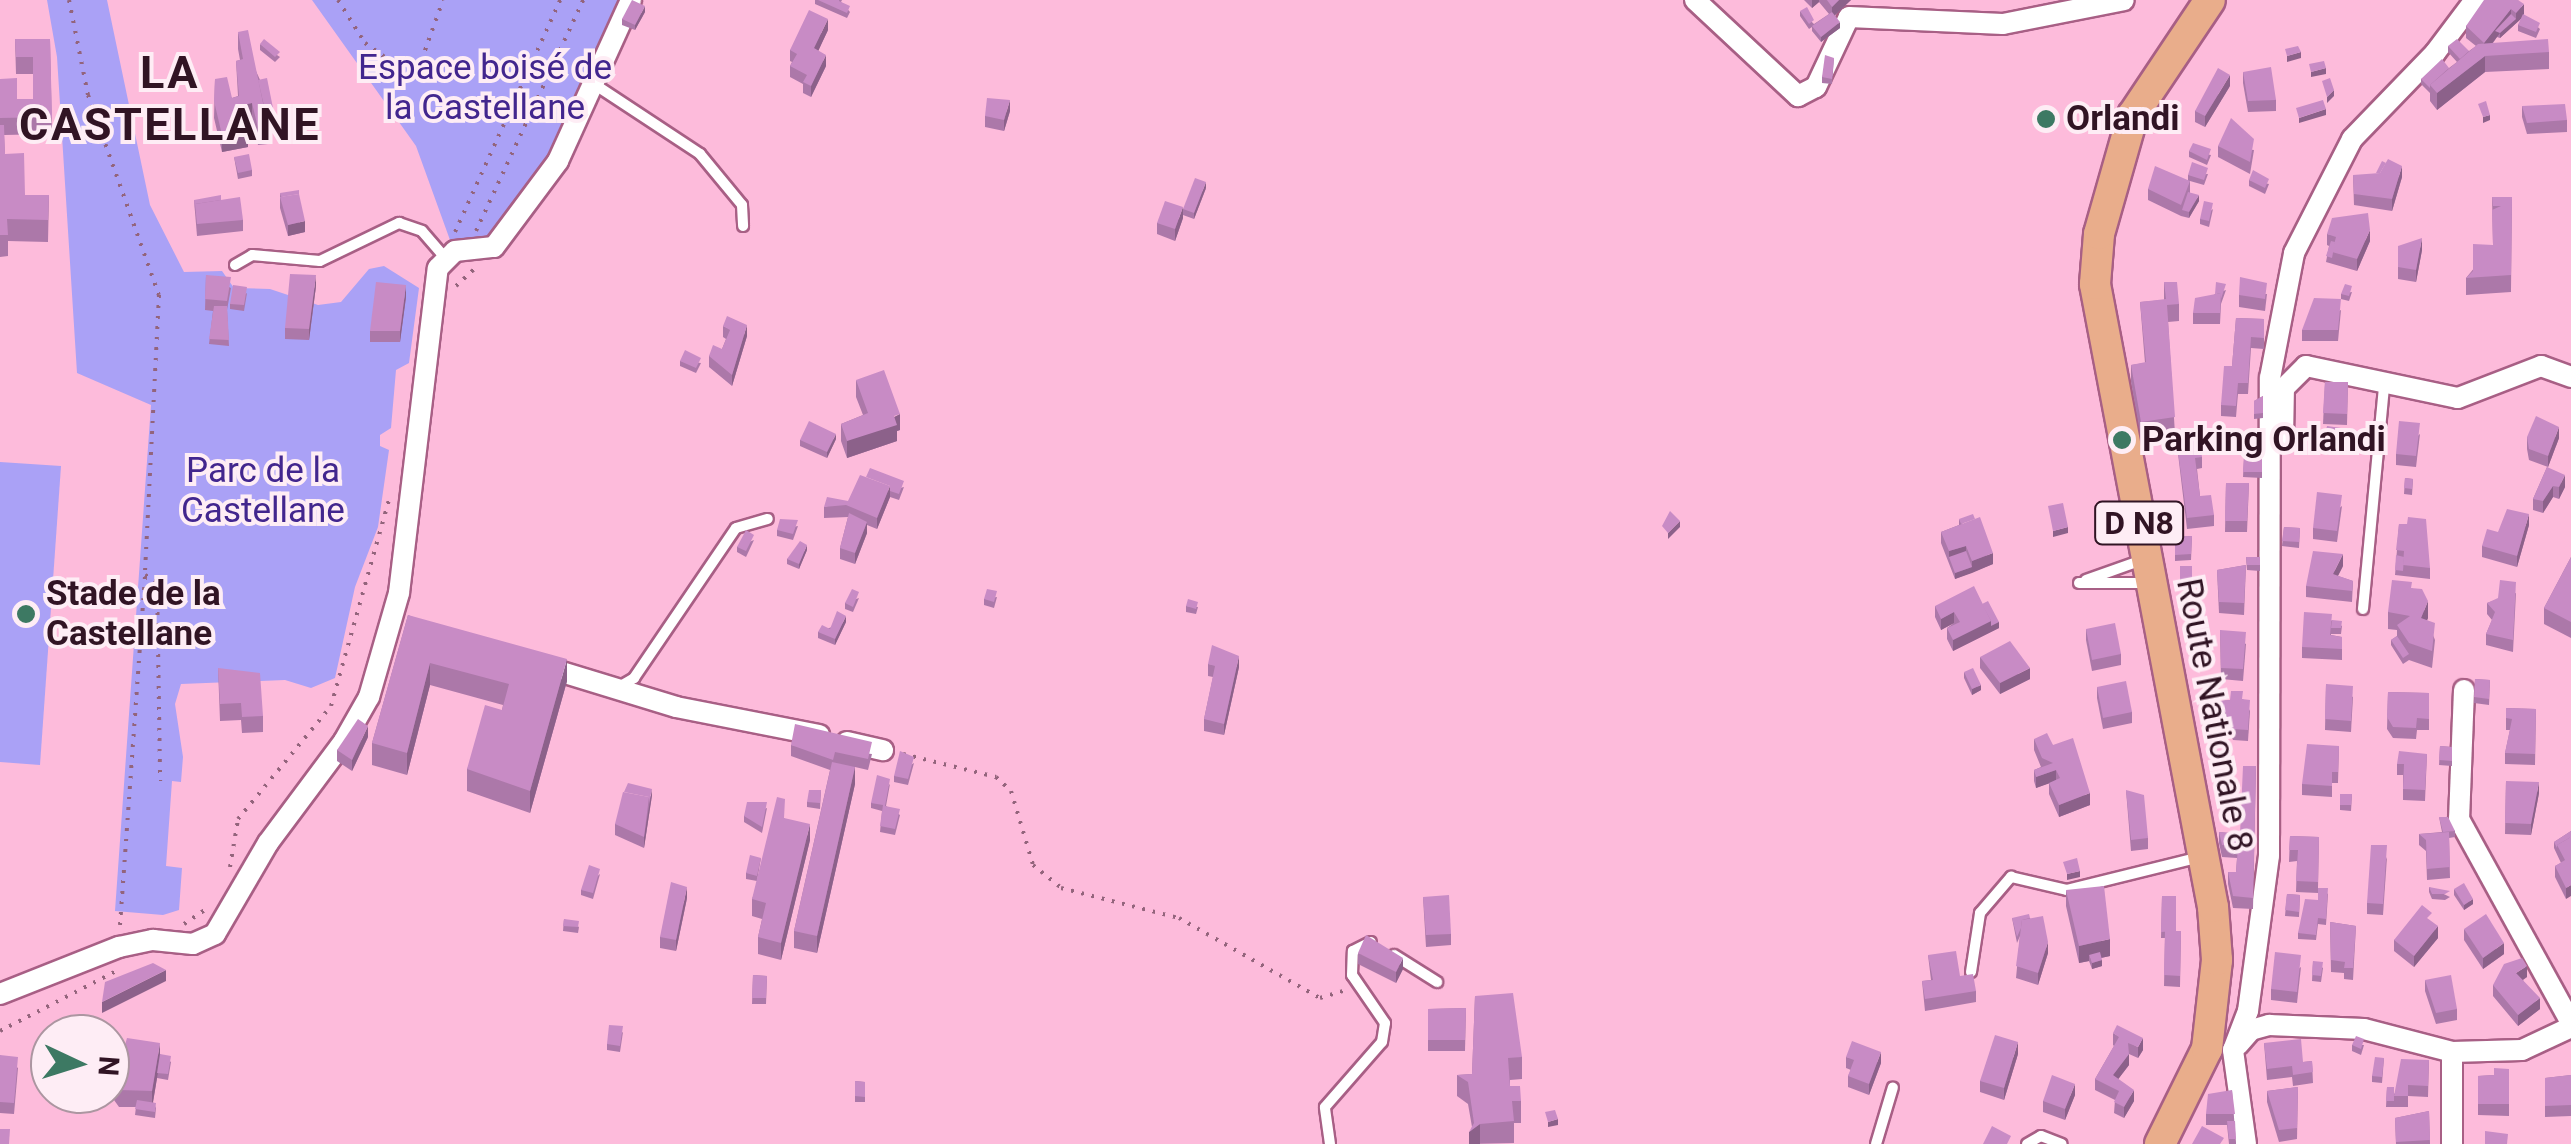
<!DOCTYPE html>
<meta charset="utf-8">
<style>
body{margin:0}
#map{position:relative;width:2571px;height:1144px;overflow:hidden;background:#fdbbdb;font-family:Roboto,sans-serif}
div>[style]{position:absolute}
.green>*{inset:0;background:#aaa1f6}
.path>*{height:4px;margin-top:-2px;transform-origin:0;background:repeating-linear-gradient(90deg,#93647c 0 2.5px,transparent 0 10.5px)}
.roads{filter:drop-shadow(2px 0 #a85f85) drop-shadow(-2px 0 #a85f85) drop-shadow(0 2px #a85f85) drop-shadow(0 -2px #a85f85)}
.service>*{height:10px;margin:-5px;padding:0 5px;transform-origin:5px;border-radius:5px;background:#fff}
.minor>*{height:20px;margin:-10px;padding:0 10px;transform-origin:10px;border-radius:10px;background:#fff}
.primary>*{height:30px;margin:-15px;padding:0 15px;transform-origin:15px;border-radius:15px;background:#e9ad8b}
.wall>*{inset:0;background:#ac78a9}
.shaded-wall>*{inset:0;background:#8c618a}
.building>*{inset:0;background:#c88bc5}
.dots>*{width:28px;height:28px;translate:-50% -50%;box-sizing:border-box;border:5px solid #feedf5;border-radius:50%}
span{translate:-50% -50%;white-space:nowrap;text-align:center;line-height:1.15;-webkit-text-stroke:8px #feedf5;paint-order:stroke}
.shield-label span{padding:2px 8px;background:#feedf5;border:2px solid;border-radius:8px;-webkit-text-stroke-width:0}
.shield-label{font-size:32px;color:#311424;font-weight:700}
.park-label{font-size:35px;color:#42268e}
.poi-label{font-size:35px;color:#311424;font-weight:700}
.left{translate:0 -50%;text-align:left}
.street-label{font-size:35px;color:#311424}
.district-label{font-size:45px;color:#311424;font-weight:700;letter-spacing:2.5px}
.north{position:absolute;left:30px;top:1014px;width:100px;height:100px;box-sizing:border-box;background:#feedf5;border:2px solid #ac96a1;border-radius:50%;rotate:94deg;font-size:28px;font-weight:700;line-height:40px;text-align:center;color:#311424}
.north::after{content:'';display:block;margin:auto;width:35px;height:45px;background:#3d7963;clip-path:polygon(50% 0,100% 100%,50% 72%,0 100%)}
</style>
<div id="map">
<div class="green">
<div style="clip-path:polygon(47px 0,107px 0,150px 205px,184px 272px,222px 271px,234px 288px,270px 289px,318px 305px,341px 302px,369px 269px,384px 266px,419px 288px,409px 363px,396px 370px,391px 428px,380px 435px,380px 446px,389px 450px,378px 527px,355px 587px,335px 678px,311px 688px,285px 680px,181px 684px,175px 704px,183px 757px,181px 782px,172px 781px,166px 866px,182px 868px,179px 910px,163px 915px,115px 911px,151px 405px,77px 373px,57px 57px)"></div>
<div style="clip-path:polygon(312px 0,628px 0,589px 85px,495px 244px,450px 240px,416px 146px)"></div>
<div style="clip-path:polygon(0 462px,61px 466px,40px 765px,0 762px)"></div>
</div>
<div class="path">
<div style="left:69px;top:0;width:97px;rotate:78.7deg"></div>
<div style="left:88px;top:95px;width:212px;rotate:70.5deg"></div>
<div style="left:159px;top:295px;width:280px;rotate:92.9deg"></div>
<div style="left:145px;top:575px;width:13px;rotate:27deg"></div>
<div style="left:157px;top:581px;width:200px;rotate:89.1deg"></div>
<div style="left:338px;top:0;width:51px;rotate:57.9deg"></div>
<div style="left:365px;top:43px;width:43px;rotate:35.5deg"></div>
<div style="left:400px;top:68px;width:18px;rotate:6deg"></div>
<div style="left:418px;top:70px;width:74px;rotate:-70.3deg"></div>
<div style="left:476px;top:231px;width:255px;rotate:-65.1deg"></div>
<div style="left:455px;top:232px;width:255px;rotate:-65.6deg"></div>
<div style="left:456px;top:286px;width:25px;rotate:-43deg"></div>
<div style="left:903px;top:754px;width:96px;rotate:13.9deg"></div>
<div style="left:996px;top:777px;width:21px;rotate:43deg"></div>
<div style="left:1011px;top:791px;width:77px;rotate:73.4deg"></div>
<div style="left:1033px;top:865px;width:36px;rotate:39deg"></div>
<div style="left:1061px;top:888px;width:122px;rotate:14.3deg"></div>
<div style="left:1179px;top:918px;width:162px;rotate:29.6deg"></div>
<div style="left:1320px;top:998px;width:27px;rotate:-17deg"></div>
<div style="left:230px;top:867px;width:49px;rotate:-80.5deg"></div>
<div style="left:238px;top:819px;width:146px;rotate:-50.5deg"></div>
<div style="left:331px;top:706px;width:214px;rotate:-74.3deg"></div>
<div style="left:184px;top:924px;width:25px;rotate:-34deg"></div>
<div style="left:120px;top:925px;width:350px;rotate:-85.9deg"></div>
<div style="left:0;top:1031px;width:133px;rotate:-27.3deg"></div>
</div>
<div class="roads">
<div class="service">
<div style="left:594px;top:84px;width:127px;rotate:33.4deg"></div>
<div style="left:700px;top:154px;width:66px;rotate:50.5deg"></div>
<div style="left:742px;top:205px;width:21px;rotate:87deg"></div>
<div style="left:235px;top:265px;width:20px;rotate:-30deg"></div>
<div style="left:252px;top:255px;width:68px;rotate:5deg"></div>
<div style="left:320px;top:261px;width:88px;rotate:-25.7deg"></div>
<div style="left:399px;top:223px;width:24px;rotate:19deg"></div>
<div style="left:422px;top:231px;width:33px;rotate:49deg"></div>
<div style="left:2086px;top:580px;width:63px;rotate:-19.6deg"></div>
<div style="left:2079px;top:583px;width:69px"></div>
<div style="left:2363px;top:609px;width:224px;rotate:-84.6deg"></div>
<div style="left:617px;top:688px;width:20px;rotate:-30deg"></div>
<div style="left:634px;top:678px;width:181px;rotate:-55.8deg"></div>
<div style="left:736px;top:528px;width:33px;rotate:-16deg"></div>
<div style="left:1394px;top:955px;width:51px;rotate:32.1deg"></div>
<div style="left:1971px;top:972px;width:60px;rotate:-81.3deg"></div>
<div style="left:1980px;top:913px;width:48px;rotate:-49.3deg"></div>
<div style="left:2011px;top:877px;width:57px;rotate:13.1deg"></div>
<div style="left:2067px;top:890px;width:137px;rotate:-13.9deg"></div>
<div style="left:1330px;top:1144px;width:37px;rotate:-98deg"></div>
<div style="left:1325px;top:1107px;width:86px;rotate:-48.8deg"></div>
<div style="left:1382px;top:1042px;width:19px;rotate:-81deg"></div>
<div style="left:1385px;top:1023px;width:58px;rotate:-124.5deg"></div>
<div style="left:1352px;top:975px;width:24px;rotate:-88deg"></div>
<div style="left:1353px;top:951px;width:20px;rotate:-27deg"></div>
<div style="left:1876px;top:1144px;width:59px;rotate:-73.4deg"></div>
<div style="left:2027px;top:1144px;width:16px;rotate:-30deg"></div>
<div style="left:2041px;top:1136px;width:22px;rotate:21deg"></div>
</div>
<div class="minor">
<div style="left:1695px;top:0;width:141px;rotate:43deg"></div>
<div style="left:1798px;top:96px;width:20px;rotate:-27deg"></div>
<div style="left:1816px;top:87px;width:77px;rotate:-64.8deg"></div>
<div style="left:1849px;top:17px;width:154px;rotate:2.6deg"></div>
<div style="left:2003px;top:24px;width:123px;rotate:-11.2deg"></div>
<div style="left:2283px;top:438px;width:50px;rotate:-88.9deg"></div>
<div style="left:2284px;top:388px;width:31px;rotate:-45deg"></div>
<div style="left:2306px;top:366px;width:155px;rotate:11.9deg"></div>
<div style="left:2458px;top:398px;width:89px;rotate:-21.1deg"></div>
<div style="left:2541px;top:366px;width:32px;rotate:20deg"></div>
<div style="left:542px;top:666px;width:140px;rotate:17deg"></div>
<div style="left:676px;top:707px;width:146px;rotate:11.1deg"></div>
<div style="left:2464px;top:690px;width:129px;rotate:92.2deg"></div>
<div style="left:2459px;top:819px;width:233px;rotate:61.2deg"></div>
<div style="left:847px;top:742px;width:37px;rotate:13deg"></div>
<div style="left:0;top:994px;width:128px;rotate:-21.6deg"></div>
<div style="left:119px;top:947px;width:35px;rotate:-12deg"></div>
<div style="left:153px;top:940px;width:40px;rotate:5.7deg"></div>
<div style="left:193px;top:944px;width:24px;rotate:-24deg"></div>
<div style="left:215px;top:934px;width:105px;rotate:-59.8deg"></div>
<div style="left:268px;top:843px;width:127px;rotate:-53.3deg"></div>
<div style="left:344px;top:741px;width:51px;rotate:-60.4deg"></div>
<div style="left:369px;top:697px;width:108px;rotate:-73.9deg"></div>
<div style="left:399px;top:593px;width:327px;rotate:-83.2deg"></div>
<div style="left:438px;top:268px;width:24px;rotate:-45deg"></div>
<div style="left:455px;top:251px;width:39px;rotate:-6deg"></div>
<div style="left:494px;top:247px;width:107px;rotate:-53.3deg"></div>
<div style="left:558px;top:161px;width:177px;rotate:-65.6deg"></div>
<div style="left:2238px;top:1045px;width:20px;rotate:-49deg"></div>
<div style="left:2251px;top:1030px;width:19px;rotate:-16deg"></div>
<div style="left:2269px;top:1025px;width:95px;rotate:2.4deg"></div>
<div style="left:2364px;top:1029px;width:91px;rotate:14.6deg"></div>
<div style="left:2452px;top:1052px;width:92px;rotate:90deg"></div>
<div style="left:2452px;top:1052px;width:70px;rotate:-1.6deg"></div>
<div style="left:2522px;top:1050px;width:54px;rotate:-25.1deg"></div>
<div style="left:2246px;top:1144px;width:95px;rotate:-97.9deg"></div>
<div style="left:2233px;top:1050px;width:42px;rotate:-69deg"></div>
<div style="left:2248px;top:1011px;width:156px;rotate:-82.3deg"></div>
<div style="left:2269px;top:856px;width:478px;rotate:-89.9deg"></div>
<div style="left:2270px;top:378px;width:127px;rotate:-79.1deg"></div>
<div style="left:2294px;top:253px;width:128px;rotate:-63deg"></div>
<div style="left:2352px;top:139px;width:120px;rotate:-46deg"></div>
<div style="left:2435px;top:53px;width:66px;rotate:-53deg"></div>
</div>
<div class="primary">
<div style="left:2160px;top:1144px;width:106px;rotate:-63.7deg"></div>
<div style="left:2207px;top:1049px;width:90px;rotate:-83.6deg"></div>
<div style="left:2217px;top:960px;width:53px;rotate:-94.3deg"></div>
<div style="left:2213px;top:907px;width:634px;rotate:-100.73deg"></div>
<div style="left:2095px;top:284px;width:50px;rotate:-85.4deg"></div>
<div style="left:2099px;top:234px;width:124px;rotate:-74.1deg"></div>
<div style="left:2133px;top:115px;width:138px;rotate:-56.2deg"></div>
</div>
</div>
<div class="wall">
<div style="clip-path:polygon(815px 0,842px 0,841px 2px,850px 12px,847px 18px,815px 4px)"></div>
<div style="clip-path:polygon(1804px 0,1851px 0,1835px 15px,1840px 28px,1821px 42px,1812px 31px,1812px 27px,1809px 29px,1800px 16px,1800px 11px,1814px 24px,1829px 14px,1819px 2px,1812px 8px)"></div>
<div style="clip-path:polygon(2518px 0,2524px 15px,2540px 29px,2536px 38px,2518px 31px,2518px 25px,2522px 18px,2500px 38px,2497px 37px,2493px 43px,2549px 52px,2549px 69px,2485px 72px,2437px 110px,2430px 101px,2430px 93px,2421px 84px,2421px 79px,2449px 68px,2457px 62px,2448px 52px,2448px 46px,2469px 51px,2476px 46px,2466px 38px,2466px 26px)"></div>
<div style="clip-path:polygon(645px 12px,635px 30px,622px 25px,622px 19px)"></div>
<div style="clip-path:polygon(828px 30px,818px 51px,826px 66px,811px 97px,803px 93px,803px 84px,790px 77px,790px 66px,792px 62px,790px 61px,790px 50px)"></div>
<div style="clip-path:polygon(238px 32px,273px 108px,273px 114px,266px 115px,268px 127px,268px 144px,258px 145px,252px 120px,246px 121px,248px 147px,222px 152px,214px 118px,215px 79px,232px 98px,238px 96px,236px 61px,240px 60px,238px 49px)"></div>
<div style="clip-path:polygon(15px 39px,50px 39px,52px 134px,4px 135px,5px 154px,25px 195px,49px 195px,48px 242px,8px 241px,8px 256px,0 257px,0 79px,17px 99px,33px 99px,33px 74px,16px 74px)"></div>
<div style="clip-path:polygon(260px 44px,280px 57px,275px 62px,260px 50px)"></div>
<div style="clip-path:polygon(1834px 58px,1832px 84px,1822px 83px,1822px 77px)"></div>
<div style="clip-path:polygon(2243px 72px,2276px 100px,2276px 111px,2248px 112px,2243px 83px)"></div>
<div style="clip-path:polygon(2230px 86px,2205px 127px,2195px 122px,2195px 111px)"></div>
<div style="clip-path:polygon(2522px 106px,2567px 120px,2567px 132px,2527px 134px,2522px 117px)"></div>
<div style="clip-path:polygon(1010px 111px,1004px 131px,985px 127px,985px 116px)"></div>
<div style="clip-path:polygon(2218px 146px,2254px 150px,2250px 174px,2218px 157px)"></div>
<div style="clip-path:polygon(2189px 151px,2211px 155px,2207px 165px,2189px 157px)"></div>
<div style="clip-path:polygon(234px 157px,252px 170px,252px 176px,238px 179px)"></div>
<div style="clip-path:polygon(2208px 174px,2204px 185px,2190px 181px,2190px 193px,2199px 201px,2189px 218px,2181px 216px,2148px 200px,2148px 189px,2188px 180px,2188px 175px)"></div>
<div style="clip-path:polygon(2353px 175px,2402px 177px,2392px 211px,2354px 205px)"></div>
<div style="clip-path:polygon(2249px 180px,2269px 184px,2265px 194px,2249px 186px)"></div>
<div style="clip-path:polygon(1206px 188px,1194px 219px,1183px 215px,1183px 209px)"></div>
<div style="clip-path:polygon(280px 193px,305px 232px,288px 236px,280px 208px)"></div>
<div style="clip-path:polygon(2492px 197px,2512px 197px,2511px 292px,2466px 295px,2466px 278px,2493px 245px)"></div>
<div style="clip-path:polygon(194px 200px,221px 200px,243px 220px,243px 231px,197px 236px)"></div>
<div style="clip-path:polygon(2213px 209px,2209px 227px,2200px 224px,2200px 219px)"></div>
<div style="clip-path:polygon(1183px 218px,1175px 241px,1157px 234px,1157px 223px)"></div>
<div style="clip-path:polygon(2327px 234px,2370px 241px,2357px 271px,2326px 262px,2329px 246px,2327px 245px)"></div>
<div style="clip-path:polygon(2398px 246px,2422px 250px,2416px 282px,2398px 279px)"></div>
<div style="clip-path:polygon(206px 275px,231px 288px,227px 310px,229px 346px,209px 344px,213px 311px,205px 310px)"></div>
<div style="clip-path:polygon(2164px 282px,2179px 304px,2179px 321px,2168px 322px,2175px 434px,2141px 438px,2131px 382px,2131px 365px,2145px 363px,2140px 302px,2164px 300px)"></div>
<div style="clip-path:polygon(316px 286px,309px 340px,285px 339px,285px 328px)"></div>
<div style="clip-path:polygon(2226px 290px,2221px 304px,2220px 324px,2193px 324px,2193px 313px,2215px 294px)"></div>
<div style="clip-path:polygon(2352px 292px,2349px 301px,2341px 299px,2341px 294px)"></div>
<div style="clip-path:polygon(247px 293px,244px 311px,230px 309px,230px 304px)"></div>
<div style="clip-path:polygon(2267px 294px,2265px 311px,2239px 307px,2239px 295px)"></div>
<div style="clip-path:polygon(406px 297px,400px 342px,370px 342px,370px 331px)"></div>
<div style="clip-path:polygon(2341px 310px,2338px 341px,2302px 341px,2302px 330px)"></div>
<div style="clip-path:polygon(2236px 318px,2264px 319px,2264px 349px,2251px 348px,2248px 394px,2238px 394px,2236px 417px,2221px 416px,2221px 405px,2232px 366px)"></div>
<div style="clip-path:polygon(723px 326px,747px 336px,732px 386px,709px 367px,709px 356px,722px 349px,726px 339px,723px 337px)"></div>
<div style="clip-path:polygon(680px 361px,701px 363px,696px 373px,680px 366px)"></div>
<div style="clip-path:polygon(856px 380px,900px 430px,897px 431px,897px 441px,847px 458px,841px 441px,841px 424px,863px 415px,856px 397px)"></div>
<div style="clip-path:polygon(2325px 382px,2348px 382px,2347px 425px,2323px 424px)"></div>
<div style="clip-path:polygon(2263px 396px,2263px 418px,2254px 419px,2254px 401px)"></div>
<div style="clip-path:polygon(2327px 426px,2341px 433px,2338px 451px,2325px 450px)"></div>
<div style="clip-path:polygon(2420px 434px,2416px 467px,2396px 465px,2396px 454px)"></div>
<div style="clip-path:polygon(2176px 437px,2202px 457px,2202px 468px,2197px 469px,2200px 496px,2214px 515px,2214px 526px,2187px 529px)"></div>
<div style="clip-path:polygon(2527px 437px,2559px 438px,2548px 467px,2529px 460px,2527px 449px)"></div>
<div style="clip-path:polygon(836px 439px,827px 458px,800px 446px,800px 440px)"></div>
<div style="clip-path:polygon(2244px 457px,2262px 457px,2262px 478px,2243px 477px)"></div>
<div style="clip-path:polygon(2547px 467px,2565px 487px,2559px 499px,2553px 497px,2543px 513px,2533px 510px,2533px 499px)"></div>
<div style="clip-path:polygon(2405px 478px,2413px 479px,2412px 495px,2404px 494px)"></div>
<div style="clip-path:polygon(2226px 483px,2249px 483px,2247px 532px,2225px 532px)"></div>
<div style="clip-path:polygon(904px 487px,899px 500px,890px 497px,877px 529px,867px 525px,867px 533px,855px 564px,840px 559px,840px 548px,848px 517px,824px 518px,824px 507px)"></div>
<div style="clip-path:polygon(2342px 506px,2337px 542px,2313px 539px,2313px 528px)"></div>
<div style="clip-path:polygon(1959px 519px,1993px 564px,1955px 579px,1941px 543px,1941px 532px,1959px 525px)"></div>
<div style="clip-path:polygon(2399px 524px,2430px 568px,2430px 579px,2395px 575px)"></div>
<div style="clip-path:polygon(2529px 525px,2517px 567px,2482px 557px,2482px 546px,2498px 532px)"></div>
<div style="clip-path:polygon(798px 526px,793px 540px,777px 536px,777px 530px)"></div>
<div style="clip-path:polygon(2284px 527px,2300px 528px,2299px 548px,2282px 546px)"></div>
<div style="clip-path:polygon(2192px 536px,2191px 560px,2175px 561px,2175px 537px)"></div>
<div style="clip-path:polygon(754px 540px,746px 557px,737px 552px,737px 547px)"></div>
<div style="clip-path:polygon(807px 550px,799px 569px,787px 564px,787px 559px)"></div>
<div style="clip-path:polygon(2246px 557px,2260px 557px,2260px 571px,2247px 570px)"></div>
<div style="clip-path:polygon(2571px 557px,2571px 638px,2544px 624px,2544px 608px)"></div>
<div style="clip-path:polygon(2246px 565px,2244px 615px,2219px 613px,2217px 570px)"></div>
<div style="clip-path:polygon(2180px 566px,2192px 566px,2192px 585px,2180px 585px)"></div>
<div style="clip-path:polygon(2343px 566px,2338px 576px,2353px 581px,2352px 602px,2306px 597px,2306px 586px)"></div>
<div style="clip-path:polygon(2412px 588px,2428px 618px,2427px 620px,2435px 640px,2432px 668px,2409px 660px,2403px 664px,2391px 645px,2391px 640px,2397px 636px,2397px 630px,2388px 629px,2388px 612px)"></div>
<div style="clip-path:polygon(2516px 593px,2513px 652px,2486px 645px,2486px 634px,2492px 620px,2487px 614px,2487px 603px)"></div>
<div style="clip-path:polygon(997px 597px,994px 608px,984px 605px,984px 599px)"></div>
<div style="clip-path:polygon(859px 598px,853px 612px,845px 609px,845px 603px)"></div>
<div style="clip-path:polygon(1982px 604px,1999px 628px,1953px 651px,1947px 639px,1947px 628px,1954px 623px,1941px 630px,1935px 617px,1935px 606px)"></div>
<div style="clip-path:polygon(1186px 606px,1198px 607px,1196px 614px,1186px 612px)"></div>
<div style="clip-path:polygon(408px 615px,567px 681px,530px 813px,467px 791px,467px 769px,502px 710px,503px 705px,430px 685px,407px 775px,372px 765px,372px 743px)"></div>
<div style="clip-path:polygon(2332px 620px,2342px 626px,2341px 634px,2331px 634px,2331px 635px,2342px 637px,2342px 660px,2302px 658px,2302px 647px)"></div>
<div style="clip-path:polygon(846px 622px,835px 645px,818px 638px,818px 632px)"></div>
<div style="clip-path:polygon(2086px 629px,2121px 654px,2121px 665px,2092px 671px,2086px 640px)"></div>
<div style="clip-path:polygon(2220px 630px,2246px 644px,2243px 681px,2221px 679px)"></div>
<div style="clip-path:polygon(1980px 657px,2030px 679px,2000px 694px,1980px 668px)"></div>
<div style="clip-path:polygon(1208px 664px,1239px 667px,1224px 735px,1204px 731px,1204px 719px,1213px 677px,1208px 676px)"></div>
<div style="clip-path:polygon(218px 668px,263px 716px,263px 732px,242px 733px,241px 720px,220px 721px)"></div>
<div style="clip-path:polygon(1964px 672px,1981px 690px,1972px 695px,1964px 678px)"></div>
<div style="clip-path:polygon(2475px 679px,2490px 680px,2489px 705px,2474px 703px)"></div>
<div style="clip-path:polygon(2326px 684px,2353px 697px,2351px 732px,2325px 730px)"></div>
<div style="clip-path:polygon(2097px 687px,2132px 712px,2132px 723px,2103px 729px,2097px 698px)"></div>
<div style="clip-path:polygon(2388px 692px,2429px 693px,2429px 730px,2417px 730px,2416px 739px,2393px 738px,2387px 729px)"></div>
<div style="clip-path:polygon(2243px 699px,2250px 711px,2248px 741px,2233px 740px,2220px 712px,2220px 701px)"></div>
<div style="clip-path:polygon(2506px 708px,2536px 709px,2535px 765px,2505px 764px,2505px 753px,2510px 730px,2506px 730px)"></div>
<div style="clip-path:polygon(368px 737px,352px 771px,337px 761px,337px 750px)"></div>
<div style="clip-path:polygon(2034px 739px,2053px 745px,2090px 805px,2059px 817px,2049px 794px,2049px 783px,2036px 788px,2034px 781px,2034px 770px,2041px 767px,2034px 750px)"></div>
<div style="clip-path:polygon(791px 745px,872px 754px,868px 770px,855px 767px,855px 784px,817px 953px,794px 948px,794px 931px,830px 770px,791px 756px)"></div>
<div style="clip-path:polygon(2339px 746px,2338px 783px,2332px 783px,2332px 797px,2302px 795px,2302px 784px)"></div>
<div style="clip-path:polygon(2440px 746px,2452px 747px,2452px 766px,2439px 765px)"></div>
<div style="clip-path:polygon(2427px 754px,2425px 801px,2403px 800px,2403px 775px,2397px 775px,2397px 764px)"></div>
<div style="clip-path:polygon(914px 763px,908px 785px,894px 782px,894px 776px)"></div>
<div style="clip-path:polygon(2256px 766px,2253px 909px,2233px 908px,2228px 884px,2228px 872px,2236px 872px,2237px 858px,2222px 857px,2219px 843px,2219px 832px,2240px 834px)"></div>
<div style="clip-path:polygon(2506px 781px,2539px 793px,2531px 835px,2505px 834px)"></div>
<div style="clip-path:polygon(890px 784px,886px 806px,900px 815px,895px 835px,880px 832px,882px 811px,871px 808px,871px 803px)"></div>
<div style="clip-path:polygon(821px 790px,820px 809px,807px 807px,807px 802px)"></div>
<div style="clip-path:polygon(2126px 790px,2148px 838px,2148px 849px,2131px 851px)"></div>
<div style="clip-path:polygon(2340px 794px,2352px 794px,2351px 811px,2340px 810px)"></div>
<div style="clip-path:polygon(652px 795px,644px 848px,615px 835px,615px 824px)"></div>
<div style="clip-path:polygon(767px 808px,762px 833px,744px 822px,744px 816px)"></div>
<div style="clip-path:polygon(2439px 817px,2455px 831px,2455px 837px,2449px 838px,2450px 878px,2427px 880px,2426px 851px,2419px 845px,2419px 834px,2442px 832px)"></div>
<div style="clip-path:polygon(784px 818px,810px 840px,781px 960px,758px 954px,758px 937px,762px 919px,752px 916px,752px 899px)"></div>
<div style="clip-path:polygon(2571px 831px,2566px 899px,2555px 877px,2555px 866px,2561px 863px,2554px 848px,2554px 842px)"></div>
<div style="clip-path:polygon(2290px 836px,2319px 837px,2318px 888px,2328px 894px,2326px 925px,2318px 924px,2316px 940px,2298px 939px,2298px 933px,2318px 900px,2318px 893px,2296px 892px,2297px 861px,2289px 862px)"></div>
<div style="clip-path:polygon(2387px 857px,2383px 915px,2367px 914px,2367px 903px)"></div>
<div style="clip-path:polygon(761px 858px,757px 881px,746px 879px,746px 873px)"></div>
<div style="clip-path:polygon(600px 874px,593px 899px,581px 895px,581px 890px)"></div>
<div style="clip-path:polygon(2429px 887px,2450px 897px,2445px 900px,2432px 899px,2429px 892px)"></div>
<div style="clip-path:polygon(2454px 889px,2473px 904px,2464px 910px,2454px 895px)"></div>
<div style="clip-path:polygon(2066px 890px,2110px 956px,2101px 958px,2102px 966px,2092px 969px,2089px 961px,2079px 963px,2066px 906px)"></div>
<div style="clip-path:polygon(2287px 894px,2300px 895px,2299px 917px,2285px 916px)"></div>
<div style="clip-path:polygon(2162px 896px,2176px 931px,2181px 931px,2180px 987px,2164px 986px,2165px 938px,2161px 938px)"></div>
<div style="clip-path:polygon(1423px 897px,1451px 934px,1451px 945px,1426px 947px)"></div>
<div style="clip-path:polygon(687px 898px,676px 951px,660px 948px,660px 937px)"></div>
<div style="clip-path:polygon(2012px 918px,2030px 918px,2048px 953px,2038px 985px,2016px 978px,2020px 936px,2017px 943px)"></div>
<div style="clip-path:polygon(564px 919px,579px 927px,578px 933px,563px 931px)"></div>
<div style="clip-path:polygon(2330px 922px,2356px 926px,2353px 980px,2344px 979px,2344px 973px,2331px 972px)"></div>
<div style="clip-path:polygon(2432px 922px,2438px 938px,2414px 967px,2394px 951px,2394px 940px)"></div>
<div style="clip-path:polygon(2464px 929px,2504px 954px,2483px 969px,2464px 940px)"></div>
<div style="clip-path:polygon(1358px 953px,1403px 969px,1396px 983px,1358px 964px)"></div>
<div style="clip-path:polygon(1928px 955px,1976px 991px,1976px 1002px,1925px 1011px,1922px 981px,1931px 980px)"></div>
<div style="clip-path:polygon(2313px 961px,2323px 968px,2321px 982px,2312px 981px)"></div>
<div style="clip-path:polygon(2301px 967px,2297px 1003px,2271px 1000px,2271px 989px)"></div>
<div style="clip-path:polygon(753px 975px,767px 976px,766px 1004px,752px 1004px)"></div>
<div style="clip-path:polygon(2527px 977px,2523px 980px,2540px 1009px,2518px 1026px,2493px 996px,2493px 985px)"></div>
<div style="clip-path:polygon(2425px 980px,2457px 1009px,2457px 1020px,2436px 1024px,2425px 991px)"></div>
<div style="clip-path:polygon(1475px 996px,1522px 1057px,1522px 1079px,1510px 1080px,1510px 1086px,1521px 1101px,1521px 1123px,1514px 1123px,1514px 1143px,1469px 1144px,1472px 1127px,1468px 1104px,1457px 1096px,1457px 1075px,1472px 1074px)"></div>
<div style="clip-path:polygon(1466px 1008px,1465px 1051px,1428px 1051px,1428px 1009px)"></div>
<div style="clip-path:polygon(623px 1032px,620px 1052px,607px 1050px,607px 1044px)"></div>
<div style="clip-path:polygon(2113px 1033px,2143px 1050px,2138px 1058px,2129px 1054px,2129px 1065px,2118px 1079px,2134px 1101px,2124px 1118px,2114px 1113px,2115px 1100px,2095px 1090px,2095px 1079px,2114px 1046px,2113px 1045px)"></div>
<div style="clip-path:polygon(2264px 1043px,2303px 1062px,2312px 1061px,2313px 1083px,2293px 1086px,2292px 1077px,2267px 1080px)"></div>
<div style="clip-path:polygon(2352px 1045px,2364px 1045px,2361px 1055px,2352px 1051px)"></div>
<div style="clip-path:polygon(160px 1054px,171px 1062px,168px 1080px,157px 1078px,153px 1102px,156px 1108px,155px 1118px,135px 1115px,136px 1107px,119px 1107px,114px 1100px,114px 1083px)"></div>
<div style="clip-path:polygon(2018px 1054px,2004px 1100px,1980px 1092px,1980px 1081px)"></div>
<div style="clip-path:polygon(0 1055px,18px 1068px,14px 1114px,0 1113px)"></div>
<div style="clip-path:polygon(1846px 1057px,1881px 1063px,1869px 1095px,1848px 1087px,1848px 1076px,1851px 1070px,1846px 1068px)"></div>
<div style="clip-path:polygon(2384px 1058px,2382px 1083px,2372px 1082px,2372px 1076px)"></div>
<div style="clip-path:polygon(2429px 1060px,2428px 1097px,2408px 1096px,2408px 1107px,2386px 1107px,2387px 1087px,2394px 1094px)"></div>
<div style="clip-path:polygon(2509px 1069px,2509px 1116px,2478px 1115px,2478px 1076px,2494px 1075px)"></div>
<div style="clip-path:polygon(2571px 1075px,2571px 1116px,2545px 1117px,2545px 1078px)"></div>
<div style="clip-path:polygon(855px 1081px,865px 1082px,865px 1102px,855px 1102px)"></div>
<div style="clip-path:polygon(2298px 1087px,2297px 1139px,2279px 1142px,2267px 1102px,2267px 1091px)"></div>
<div style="clip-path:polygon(2232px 1090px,2236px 1144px,2229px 1144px,2227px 1125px,2206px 1125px,2206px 1114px)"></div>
<div style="clip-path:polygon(2075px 1095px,2065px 1120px,2043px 1112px,2043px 1101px)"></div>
<div style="clip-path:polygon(2429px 1111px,2430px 1144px,2396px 1144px,2395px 1118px)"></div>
</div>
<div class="shaded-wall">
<div style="clip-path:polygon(1812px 0,1819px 0,1819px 2px,1812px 8px)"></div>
<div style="clip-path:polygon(1839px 0,1851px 0,1832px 18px,1832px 7px)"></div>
<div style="clip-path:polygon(2524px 4px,2524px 16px,2500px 38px,2500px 33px,2484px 54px,2484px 43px,2511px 9px,2511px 20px,2516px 19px,2516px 13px)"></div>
<div style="clip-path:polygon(645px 6px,645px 12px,635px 30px,635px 25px)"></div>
<div style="clip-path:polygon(828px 19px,828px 30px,814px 60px,814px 48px)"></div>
<div style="clip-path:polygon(1840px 22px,1840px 28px,1821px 42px,1821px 37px)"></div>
<div style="clip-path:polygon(2301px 52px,2301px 58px,2287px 62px,2287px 56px)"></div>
<div style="clip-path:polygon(826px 55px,826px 66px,811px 97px,811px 86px)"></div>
<div style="clip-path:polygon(2485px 56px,2485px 72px,2437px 110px,2437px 93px)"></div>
<div style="clip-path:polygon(2326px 68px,2326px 74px,2311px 77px,2311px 72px)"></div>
<div style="clip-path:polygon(2230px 75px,2230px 86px,2205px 127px,2205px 116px)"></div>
<div style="clip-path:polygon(2334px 90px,2334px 96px,2327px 103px,2327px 97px)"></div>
<div style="clip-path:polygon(1010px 100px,1010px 111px,1004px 131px,1004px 120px)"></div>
<div style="clip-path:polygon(252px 103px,252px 120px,243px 122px,243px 105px)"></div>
<div style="clip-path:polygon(2326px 109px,2326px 115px,2299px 123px,2299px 118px)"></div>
<div style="clip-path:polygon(2490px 115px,2490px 120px,2483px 123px,2483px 117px)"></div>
<div style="clip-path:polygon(248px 130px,248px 147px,222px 152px,222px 135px)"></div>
<div style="clip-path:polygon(2402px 166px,2402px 177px,2392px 211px,2392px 199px)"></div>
<div style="clip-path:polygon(1206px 182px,1206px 188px,1194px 219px,1194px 213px)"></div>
<div style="clip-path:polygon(2199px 195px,2199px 201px,2189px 218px,2189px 212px)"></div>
<div style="clip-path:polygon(1183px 207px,1183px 218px,1175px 241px,1175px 229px)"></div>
<div style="clip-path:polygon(305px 221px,305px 232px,288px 236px,288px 225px)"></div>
<div style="clip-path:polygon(2370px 230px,2370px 241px,2357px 271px,2357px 259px)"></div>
<div style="clip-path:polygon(2422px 238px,2422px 250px,2416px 282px,2416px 270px)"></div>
<div style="clip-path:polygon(316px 275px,316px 286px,309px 340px,309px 329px)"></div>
<div style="clip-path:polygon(406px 285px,406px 297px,400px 342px,400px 331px)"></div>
<div style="clip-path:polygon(747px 325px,747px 336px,732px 386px,732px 375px)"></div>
<div style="clip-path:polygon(900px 414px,900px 430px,897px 431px,897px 441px,847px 458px,847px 441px)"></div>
<div style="clip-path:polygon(2559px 427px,2559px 438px,2548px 467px,2548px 456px)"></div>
<div style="clip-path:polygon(836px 434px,836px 439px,827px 458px,827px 452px)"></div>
<div style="clip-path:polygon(2565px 475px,2565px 487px,2559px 499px,2559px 487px)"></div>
<div style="clip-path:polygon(890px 486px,890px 497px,877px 529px,877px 518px)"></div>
<div style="clip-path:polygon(2553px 486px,2553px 497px,2543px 513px,2543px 501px)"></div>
<div style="clip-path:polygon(2529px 514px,2529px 525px,2517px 567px,2517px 556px)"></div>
<div style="clip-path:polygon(1680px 521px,1680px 527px,1668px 539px,1668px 533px)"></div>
<div style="clip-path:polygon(867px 522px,867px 533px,855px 564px,855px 553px)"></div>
<div style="clip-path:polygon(2068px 527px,2068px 533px,2053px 537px,2053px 531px)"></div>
<div style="clip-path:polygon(807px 545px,807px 550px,799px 569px,799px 564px)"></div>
<div style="clip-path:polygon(1966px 546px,1966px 557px,1949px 557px,1949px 563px,1949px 551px)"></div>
<div style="clip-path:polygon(1993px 553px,1993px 564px,1972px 573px,1972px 561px)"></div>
<div style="clip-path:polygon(2343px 554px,2343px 566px,2333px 585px,2333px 574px)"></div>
<div style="clip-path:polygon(1972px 567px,1972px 573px,1955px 579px,1955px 573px)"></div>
<div style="clip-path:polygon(2428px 601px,2428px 618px,2421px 634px,2421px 618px)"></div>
<div style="clip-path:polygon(1954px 612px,1954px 623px,1941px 630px,1941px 619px)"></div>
<div style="clip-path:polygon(846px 616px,846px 622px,835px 645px,835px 639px)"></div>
<div style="clip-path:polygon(1991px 621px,1999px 622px,1999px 628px,1953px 651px,1953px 640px)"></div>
<div style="clip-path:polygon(1239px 656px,1239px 667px,1224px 735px,1224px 724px)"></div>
<div style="clip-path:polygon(567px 659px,567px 681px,530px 813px,530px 791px)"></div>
<div style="clip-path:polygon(430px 663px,430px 685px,407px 775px,407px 753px)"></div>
<div style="clip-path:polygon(2030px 668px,2030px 679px,2000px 694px,2000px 683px)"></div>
<div style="clip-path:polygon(1981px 685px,1981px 690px,1972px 695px,1972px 689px)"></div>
<div style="clip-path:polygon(368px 726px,368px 737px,352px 771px,352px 760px)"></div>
<div style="clip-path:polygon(855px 767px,855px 784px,817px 953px,817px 936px)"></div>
<div style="clip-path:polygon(2056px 770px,2056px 781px,2036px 788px,2036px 777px)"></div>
<div style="clip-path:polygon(2539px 782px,2539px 793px,2531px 835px,2531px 824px)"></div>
<div style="clip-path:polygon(652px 789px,652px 795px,644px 848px,644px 837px)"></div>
<div style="clip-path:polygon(2090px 793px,2090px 805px,2059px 817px,2059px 805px)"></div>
<div style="clip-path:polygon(810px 824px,810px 840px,781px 960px,781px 943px)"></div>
<div style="clip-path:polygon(2080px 871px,2080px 877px,2067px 880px,2067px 874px)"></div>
<div style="clip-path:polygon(2571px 885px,2571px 896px,2566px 899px,2566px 888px)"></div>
<div style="clip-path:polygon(687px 887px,687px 898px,676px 951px,676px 940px)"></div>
<div style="clip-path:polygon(2473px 899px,2473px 904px,2464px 910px,2464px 905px)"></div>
<div style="clip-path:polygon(2438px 926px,2438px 938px,2414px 967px,2414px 956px)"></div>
<div style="clip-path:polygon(2110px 939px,2110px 956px,2091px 960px,2089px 955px,2089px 961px,2079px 963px,2079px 946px)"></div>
<div style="clip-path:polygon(2048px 942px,2048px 953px,2038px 985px,2038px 973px)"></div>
<div style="clip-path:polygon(2504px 943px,2504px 954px,2483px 969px,2483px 958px)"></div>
<div style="clip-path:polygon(1403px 958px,1403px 969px,1396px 983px,1396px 972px)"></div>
<div style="clip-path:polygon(2102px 960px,2102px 966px,2092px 969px,2092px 963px)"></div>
<div style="clip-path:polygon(2527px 966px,2527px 977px,2516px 984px,2516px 973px)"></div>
<div style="clip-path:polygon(166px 970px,166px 981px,102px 1013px,102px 1002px)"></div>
<div style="clip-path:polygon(2540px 998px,2540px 1009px,2518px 1026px,2518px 1015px)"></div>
<div style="clip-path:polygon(2143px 1038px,2143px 1050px,2138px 1058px,2138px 1047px)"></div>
<div style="clip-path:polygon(2018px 1042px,2018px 1054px,2004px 1100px,2004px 1088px)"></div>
<div style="clip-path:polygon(160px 1043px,160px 1060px,152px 1108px,152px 1091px)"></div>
<div style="clip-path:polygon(1881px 1052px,1881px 1063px,1869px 1095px,1869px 1084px)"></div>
<div style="clip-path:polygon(2129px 1054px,2129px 1065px,2113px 1086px,2113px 1075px)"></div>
<div style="clip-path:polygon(2075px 1084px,2075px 1095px,2065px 1120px,2065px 1109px)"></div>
<div style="clip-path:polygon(2134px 1090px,2134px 1101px,2124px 1118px,2124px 1107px)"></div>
<div style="clip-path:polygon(1558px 1119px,1558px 1125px,1548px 1127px,1548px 1122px)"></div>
<div style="clip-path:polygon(1480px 1124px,1480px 1144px,1469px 1144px,1469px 1132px)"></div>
</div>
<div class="building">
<div style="clip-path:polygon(632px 0,645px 6px,635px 25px,622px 19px)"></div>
<div style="clip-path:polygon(818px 0,839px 0,839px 1px,850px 6px,847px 13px)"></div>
<div style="clip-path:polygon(1827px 0,1839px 0,1832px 7px)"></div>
<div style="clip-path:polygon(2484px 0,2518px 0,2524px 4px,2516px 13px,2511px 9px,2484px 43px,2466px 26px)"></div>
<div style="clip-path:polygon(1807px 7px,1814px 20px,1809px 24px,1800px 11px)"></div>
<div style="clip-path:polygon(809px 10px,828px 19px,814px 48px,826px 55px,811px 86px,803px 82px,807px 75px,790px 66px,797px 54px,790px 50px)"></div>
<div style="clip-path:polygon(1832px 12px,1840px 22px,1821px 37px,1812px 26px)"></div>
<div style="clip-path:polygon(2511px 14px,2516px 19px,2500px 33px,2495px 31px)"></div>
<div style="clip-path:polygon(2523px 14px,2540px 23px,2536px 32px,2518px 25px)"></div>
<div style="clip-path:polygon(248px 30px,268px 127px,258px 128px,252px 103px,243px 105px,248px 130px,222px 135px,214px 101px,215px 79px,227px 77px,232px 98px,239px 96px,236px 61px,243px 59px,238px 32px)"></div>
<div style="clip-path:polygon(15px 39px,50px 39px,52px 117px,0 118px,0 79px,17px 78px,17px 99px,33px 99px,33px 57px,16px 57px)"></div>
<div style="clip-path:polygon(264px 39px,280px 52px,275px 57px,260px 44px)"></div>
<div style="clip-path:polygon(2457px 39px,2469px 51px,2460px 59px,2448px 46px)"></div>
<div style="clip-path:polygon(2548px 39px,2549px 52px,2485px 56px,2437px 93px,2430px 85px,2478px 44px)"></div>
<div style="clip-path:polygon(2298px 46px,2301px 52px,2287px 56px,2285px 49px)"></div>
<div style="clip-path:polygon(1825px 55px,1834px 58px,1832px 79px,1822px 77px)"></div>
<div style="clip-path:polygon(2442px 59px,2449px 68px,2430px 85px,2430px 88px,2421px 79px)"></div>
<div style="clip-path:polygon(2324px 61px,2326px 68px,2311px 72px,2309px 64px)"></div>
<div style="clip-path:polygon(2271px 67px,2276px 100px,2248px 101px,2243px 72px)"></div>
<div style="clip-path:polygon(2218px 68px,2230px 75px,2205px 116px,2195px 111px)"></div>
<div style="clip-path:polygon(267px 78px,273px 108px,265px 110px,258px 80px)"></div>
<div style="clip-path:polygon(2330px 78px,2334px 90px,2327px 97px,2322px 81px)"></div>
<div style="clip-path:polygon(987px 98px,1010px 100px,1004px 120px,985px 116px)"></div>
<div style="clip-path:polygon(2323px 100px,2326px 109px,2299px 118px,2296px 108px)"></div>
<div style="clip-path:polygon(2486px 101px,2490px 115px,2483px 117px,2478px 104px)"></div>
<div style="clip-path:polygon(2565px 104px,2567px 120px,2527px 123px,2522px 106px)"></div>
<div style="clip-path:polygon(2231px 118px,2254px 139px,2250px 162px,2218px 146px)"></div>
<div style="clip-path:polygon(0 125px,4px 125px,5px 154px,24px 153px,25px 195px,49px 195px,48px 220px,7px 219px,8px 235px,0 235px)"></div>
<div style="clip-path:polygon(2193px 143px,2211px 149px,2207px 160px,2189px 151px)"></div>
<div style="clip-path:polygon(249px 154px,252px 170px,238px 173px,234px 157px)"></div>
<div style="clip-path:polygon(2388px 159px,2402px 166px,2392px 199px,2354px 194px,2353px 175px,2380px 173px)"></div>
<div style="clip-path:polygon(2382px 161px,2386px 163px,2380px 173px,2376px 173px)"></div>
<div style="clip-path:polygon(2192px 162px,2208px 168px,2204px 180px,2188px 175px)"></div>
<div style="clip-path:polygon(2155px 166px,2190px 181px,2181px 205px,2148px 189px)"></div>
<div style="clip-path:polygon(2253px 170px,2269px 179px,2265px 188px,2249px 180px)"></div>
<div style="clip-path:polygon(1195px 178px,1206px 182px,1194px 213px,1183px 209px)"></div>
<div style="clip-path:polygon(299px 190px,299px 194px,281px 197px,280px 193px)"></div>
<div style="clip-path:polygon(2188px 192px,2199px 195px,2189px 212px,2182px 210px)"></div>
<div style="clip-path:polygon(299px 194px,305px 221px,288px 225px,280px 197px)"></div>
<div style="clip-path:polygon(221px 195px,221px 200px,195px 204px,195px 210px,194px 200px)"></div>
<div style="clip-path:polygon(240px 197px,243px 220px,197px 224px,195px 204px)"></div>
<div style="clip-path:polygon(2492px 197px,2512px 197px,2511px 275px,2466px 278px,2473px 271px,2473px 244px,2493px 245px,2492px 210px,2501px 206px,2493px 206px)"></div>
<div style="clip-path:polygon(1165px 201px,1183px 207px,1175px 229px,1157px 223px)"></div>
<div style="clip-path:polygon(2204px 201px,2213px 203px,2209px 221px,2200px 219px)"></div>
<div style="clip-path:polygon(2368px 213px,2370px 230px,2357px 259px,2332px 252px,2336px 237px,2327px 234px,2332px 218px)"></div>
<div style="clip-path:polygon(2422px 238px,2416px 270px,2398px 267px,2398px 246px)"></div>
<div style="clip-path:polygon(2331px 241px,2335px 242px,2332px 258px,2326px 256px)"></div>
<div style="clip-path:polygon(290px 274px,316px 275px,309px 329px,285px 328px)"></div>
<div style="clip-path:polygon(206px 275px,231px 277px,227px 301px,205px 299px)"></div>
<div style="clip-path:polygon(2240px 277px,2267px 283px,2265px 299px,2239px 295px)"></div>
<div style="clip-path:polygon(376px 282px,406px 285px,400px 331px,370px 331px)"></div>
<div style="clip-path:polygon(2164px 282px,2177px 282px,2179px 304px,2167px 305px,2175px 417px,2141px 422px,2131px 365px,2146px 362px,2140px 302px,2166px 299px)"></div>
<div style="clip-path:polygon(2216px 282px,2226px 284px,2221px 299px,2221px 293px,2215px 294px)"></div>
<div style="clip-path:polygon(2345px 284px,2352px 286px,2349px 296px,2341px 294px)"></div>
<div style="clip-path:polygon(233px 285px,247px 287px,244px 305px,230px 304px)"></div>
<div style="clip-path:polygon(2221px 293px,2220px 313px,2193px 313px,2195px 298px)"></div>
<div style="clip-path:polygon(2314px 298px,2341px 299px,2338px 330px,2302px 330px)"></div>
<div style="clip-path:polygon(214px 306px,227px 306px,229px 340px,209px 339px)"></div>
<div style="clip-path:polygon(727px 316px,747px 325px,732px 375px,709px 356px,713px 345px,722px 349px,730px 330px,723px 326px)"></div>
<div style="clip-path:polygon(2236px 318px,2264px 319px,2264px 338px,2251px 337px,2248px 383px,2238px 383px,2236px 406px,2221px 405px,2224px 366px,2232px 366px)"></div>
<div style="clip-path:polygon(685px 350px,701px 358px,696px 368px,680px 361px)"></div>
<div style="clip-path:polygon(884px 370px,900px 414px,894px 416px,897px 425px,847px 441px,841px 424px,868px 413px,856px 380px)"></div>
<div style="clip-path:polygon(2325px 382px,2348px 382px,2347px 414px,2323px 413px)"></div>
<div style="clip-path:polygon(2263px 396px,2263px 413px,2254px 414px,2254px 401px)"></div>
<div style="clip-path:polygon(2536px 416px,2559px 427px,2548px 456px,2529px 449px,2527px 437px)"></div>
<div style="clip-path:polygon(809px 421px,836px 434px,827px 452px,800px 440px)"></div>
<div style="clip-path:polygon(2399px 421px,2420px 423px,2416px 456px,2396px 454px)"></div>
<div style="clip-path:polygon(2327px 426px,2341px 428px,2338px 446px,2325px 444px)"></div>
<div style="clip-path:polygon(2199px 436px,2202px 457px,2195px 458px,2200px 496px,2211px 495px,2214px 515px,2187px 518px,2176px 437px)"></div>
<div style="clip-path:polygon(2244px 457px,2262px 457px,2262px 472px,2243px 472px)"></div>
<div style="clip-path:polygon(2547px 467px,2565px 475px,2559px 487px,2553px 486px,2543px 501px,2533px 499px)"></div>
<div style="clip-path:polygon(870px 468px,904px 481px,899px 494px,890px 491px,890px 486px,866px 477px)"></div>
<div style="clip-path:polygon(860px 475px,890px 486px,877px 518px,846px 505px,824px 507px,827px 497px,848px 501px)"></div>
<div style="clip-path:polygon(2405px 478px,2413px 479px,2412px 489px,2404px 488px)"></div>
<div style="clip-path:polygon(2226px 483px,2249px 483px,2247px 521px,2225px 521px)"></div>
<div style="clip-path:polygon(2317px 492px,2342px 495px,2337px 531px,2313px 528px)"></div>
<div style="clip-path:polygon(2063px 503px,2068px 527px,2053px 531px,2048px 506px)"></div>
<div style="clip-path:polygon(2507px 509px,2529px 514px,2517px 556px,2482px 546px,2487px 529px,2498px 532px)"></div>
<div style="clip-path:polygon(1670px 511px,1680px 521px,1668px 533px,1662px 526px)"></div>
<div style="clip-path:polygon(849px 513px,867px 522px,855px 553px,840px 548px)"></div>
<div style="clip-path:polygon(1973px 514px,1975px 519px,1961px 524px,1959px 519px)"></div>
<div style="clip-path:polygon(1980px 517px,1993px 553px,1972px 561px,1966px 546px,1949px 551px,1941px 532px)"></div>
<div style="clip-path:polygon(2408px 517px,2426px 519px,2430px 568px,2403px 565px,2404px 551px,2396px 550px,2399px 524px,2407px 524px)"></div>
<div style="clip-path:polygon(780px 519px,798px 520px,793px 534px,777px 530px)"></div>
<div style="clip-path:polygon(2284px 527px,2300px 528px,2299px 542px,2282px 541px)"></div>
<div style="clip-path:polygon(746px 530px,754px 535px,746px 551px,737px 547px)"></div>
<div style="clip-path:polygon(2192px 536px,2191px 554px,2175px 555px,2175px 537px)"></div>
<div style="clip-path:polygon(800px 541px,807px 545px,799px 564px,787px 559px)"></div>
<div style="clip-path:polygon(1966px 551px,1972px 567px,1955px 573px,1949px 557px)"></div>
<div style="clip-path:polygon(2313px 551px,2343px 554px,2333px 574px,2353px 581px,2352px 591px,2306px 586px)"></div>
<div style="clip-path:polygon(2396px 555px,2404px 557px,2403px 571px,2395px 570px)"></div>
<div style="clip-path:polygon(2246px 557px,2260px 557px,2260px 565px,2247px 565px)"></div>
<div style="clip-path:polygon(2571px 557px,2571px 622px,2544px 608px)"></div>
<div style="clip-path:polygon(2246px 565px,2244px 603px,2219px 602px,2217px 570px)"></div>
<div style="clip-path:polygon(2180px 566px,2192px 566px,2192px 579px,2180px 579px)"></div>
<div style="clip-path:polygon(2392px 580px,2412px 582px,2411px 588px,2422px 589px,2428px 601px,2421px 618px,2435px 623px,2432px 651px,2409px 643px,2397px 625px,2410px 616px,2388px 612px)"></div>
<div style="clip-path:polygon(2500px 580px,2516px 582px,2513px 640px,2486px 634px,2495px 612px,2487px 603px,2498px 598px)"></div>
<div style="clip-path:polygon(1974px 586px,1991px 621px,1953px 640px,1947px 628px,1960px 622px,1954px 612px,1941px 619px,1935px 606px)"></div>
<div style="clip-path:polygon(852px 589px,859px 592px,853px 607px,845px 603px)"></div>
<div style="clip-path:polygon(987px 589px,997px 591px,994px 602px,984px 599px)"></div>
<div style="clip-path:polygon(1188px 599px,1198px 602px,1196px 609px,1186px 606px)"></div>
<div style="clip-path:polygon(1988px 601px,1999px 622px,1991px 626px,1991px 621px,1982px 604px)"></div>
<div style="clip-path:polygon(837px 611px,846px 616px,835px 639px,818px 632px,822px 625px,830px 629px)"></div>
<div style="clip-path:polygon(2304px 612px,2332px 614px,2330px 635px,2342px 637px,2342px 649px,2302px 647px)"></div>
<div style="clip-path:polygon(408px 615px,567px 659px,530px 791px,467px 769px,485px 705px,502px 710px,509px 684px,430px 663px,407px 753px,372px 743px)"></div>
<div style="clip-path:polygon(2332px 620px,2342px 621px,2341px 628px,2331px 628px)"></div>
<div style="clip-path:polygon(2115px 623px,2121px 654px,2092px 660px,2086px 629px)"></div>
<div style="clip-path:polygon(2220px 630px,2246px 632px,2243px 669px,2221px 668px)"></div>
<div style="clip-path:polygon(2397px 636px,2409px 654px,2403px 658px,2391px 640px)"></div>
<div style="clip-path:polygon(2010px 641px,2030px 668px,2000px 683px,1980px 657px)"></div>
<div style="clip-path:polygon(1212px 645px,1239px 656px,1224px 724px,1204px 719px,1215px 666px,1208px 664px)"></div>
<div style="clip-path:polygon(218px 668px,260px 673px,263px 716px,242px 717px,241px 703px,220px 704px)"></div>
<div style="clip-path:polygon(1973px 668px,1981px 685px,1972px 689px,1964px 672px)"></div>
<div style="clip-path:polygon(2475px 679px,2490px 680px,2489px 699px,2474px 697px)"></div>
<div style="clip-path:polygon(2126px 681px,2132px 712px,2103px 718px,2097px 687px)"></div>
<div style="clip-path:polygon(2326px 684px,2353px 686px,2351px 721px,2325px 719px)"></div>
<div style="clip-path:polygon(2231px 691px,2243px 691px,2242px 699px,2250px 700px,2248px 730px,2233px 729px,2220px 701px,2230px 700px)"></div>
<div style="clip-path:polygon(2388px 692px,2429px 693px,2429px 719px,2417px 718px,2416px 728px,2393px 727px,2387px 717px)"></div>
<div style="clip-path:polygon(2506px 708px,2536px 709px,2535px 754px,2505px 753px,2512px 719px,2506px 718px)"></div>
<div style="clip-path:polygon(358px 719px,368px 726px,352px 760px,337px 750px)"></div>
<div style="clip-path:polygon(795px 724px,872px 742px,868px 759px,835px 752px,833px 760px,791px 745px)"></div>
<div style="clip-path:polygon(2047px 733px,2053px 745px,2073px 738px,2090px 793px,2059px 805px,2049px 783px,2060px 778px,2056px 770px,2036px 777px,2034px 770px,2053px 763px,2042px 758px,2034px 739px)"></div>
<div style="clip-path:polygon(2307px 744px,2339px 746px,2338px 772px,2332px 772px,2332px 786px,2302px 784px)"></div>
<div style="clip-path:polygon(2440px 746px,2452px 747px,2452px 761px,2439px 760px)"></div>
<div style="clip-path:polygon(900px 751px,914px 757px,908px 779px,894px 776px)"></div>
<div style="clip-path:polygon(2399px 751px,2427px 754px,2425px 790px,2403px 789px,2404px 764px,2397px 764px)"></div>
<div style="clip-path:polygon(832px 762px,855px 767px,817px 936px,794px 931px)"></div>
<div style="clip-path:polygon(2243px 766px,2256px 766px,2253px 898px,2233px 896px,2228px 872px,2236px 872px,2238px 847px,2222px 845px,2219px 832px,2240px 834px)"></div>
<div style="clip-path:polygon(877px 775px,890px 779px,885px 806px,900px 809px,895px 829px,880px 826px,883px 805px,871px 803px)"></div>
<div style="clip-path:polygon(2506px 781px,2539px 782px,2531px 824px,2505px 823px)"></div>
<div style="clip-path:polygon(628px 783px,652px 789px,649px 803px,649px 797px,624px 792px)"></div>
<div style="clip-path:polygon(809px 790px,821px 790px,820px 803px,807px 802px)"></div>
<div style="clip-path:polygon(2126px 790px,2144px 795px,2148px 838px,2131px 840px)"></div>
<div style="clip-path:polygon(623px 792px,649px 797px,644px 837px,615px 824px)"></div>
<div style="clip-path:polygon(2340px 794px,2352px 794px,2351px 805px,2340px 805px)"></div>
<div style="clip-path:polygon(777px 797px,785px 799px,784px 818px,810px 824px,781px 943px,758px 937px,766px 903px,752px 899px)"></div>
<div style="clip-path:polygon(747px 802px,767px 802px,762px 827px,744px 816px)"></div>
<div style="clip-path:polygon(2439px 817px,2448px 817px,2455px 831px,2443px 832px)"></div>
<div style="clip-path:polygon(2571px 831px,2571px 837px,2557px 845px,2557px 848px,2554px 842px)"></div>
<div style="clip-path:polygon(2449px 832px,2450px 867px,2427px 869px,2426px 840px,2419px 834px)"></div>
<div style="clip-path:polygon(2290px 836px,2319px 837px,2318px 882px,2296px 881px,2298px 850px,2289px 850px)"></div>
<div style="clip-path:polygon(2571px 837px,2571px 885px,2566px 888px,2555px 866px,2565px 860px,2557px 845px)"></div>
<div style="clip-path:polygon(2371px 845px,2387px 845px,2383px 904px,2367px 903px)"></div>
<div style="clip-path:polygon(750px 855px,761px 858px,757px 876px,746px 873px)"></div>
<div style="clip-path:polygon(2077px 858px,2080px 871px,2067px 874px,2063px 862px)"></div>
<div style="clip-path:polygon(589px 865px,600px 869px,593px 893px,581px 890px)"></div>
<div style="clip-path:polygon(671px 882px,687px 887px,676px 940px,660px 937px)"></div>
<div style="clip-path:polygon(2464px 883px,2473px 899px,2464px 905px,2454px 889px)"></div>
<div style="clip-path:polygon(2104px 886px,2110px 939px,2079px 946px,2066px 890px)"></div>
<div style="clip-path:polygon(2429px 887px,2450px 891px,2445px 894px,2432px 894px)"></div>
<div style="clip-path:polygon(2318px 888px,2328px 888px,2326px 919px,2318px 918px,2316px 935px,2298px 933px,2305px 899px,2318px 900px)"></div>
<div style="clip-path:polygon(2287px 894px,2300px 895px,2299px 912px,2285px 910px)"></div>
<div style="clip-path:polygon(1449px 895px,1451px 934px,1426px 935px,1423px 897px)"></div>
<div style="clip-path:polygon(2162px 896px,2176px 896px,2176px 931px,2161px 932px)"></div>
<div style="clip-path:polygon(2422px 905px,2432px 913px,2427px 918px,2438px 926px,2414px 956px,2394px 940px)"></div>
<div style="clip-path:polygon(2029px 914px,2030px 918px,2022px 920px,2021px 928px,2017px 937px,2012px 918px)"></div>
<div style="clip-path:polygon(2486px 914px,2504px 943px,2483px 958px,2464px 929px)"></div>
<div style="clip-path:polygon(2043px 916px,2048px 942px,2038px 973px,2016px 966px,2022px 920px)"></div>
<div style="clip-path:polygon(564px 919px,579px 921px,578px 927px,563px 926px)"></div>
<div style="clip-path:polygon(2330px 922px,2356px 926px,2353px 968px,2344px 968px,2345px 962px,2331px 960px)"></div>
<div style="clip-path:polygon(2165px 931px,2181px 931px,2180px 976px,2164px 975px)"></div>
<div style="clip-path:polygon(1366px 935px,1403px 958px,1396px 972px,1358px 953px)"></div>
<div style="clip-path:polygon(1956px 951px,1960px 976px,1973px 974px,1976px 991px,1925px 999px,1922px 981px,1933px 980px,1928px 955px)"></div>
<div style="clip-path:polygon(2100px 952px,2102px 960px,2092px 963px,2089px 955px)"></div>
<div style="clip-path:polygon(2275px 952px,2301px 955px,2297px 992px,2271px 989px)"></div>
<div style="clip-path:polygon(2522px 958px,2527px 966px,2516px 973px,2540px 998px,2518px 1015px,2493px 985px,2504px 964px)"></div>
<div style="clip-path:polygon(2313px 961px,2323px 962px,2321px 976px,2312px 975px)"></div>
<div style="clip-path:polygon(153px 963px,166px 970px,102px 1002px,105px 982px)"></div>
<div style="clip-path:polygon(753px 975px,767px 976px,766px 998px,752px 998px)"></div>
<div style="clip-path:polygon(2451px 975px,2457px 1009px,2436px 1013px,2425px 980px)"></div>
<div style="clip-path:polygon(1513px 993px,1522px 1057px,1508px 1058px,1510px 1086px,1520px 1086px,1521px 1101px,1512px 1101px,1514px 1121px,1480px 1124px,1469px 1132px,1474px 1123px,1468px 1082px,1457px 1075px,1472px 1074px,1475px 996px)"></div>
<div style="clip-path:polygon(1466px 1008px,1465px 1040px,1428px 1040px,1428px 1009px)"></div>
<div style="clip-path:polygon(609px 1025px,623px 1026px,620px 1046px,607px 1044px)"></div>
<div style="clip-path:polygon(2117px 1025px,2143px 1038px,2138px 1047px,2128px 1043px,2129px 1054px,2113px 1075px,2134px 1090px,2124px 1107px,2114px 1102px,2119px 1091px,2095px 1079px,2119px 1037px,2113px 1033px)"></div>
<div style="clip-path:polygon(1995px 1035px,2018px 1042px,2004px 1088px,1980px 1081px)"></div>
<div style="clip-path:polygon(2356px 1036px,2364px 1039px,2361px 1049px,2352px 1045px)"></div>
<div style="clip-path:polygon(127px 1038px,160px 1043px,152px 1091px,119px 1090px,114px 1083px)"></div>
<div style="clip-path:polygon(2301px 1039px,2303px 1062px,2312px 1061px,2313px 1072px,2293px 1075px,2292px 1066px,2267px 1069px,2264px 1043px)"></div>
<div style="clip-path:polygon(1852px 1041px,1881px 1052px,1869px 1084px,1848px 1076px,1854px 1060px,1846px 1057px)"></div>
<div style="clip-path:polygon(160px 1054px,171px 1056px,168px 1074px,157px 1073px)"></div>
<div style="clip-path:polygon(0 1055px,18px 1057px,14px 1103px,0 1102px)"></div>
<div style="clip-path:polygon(2375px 1057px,2384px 1058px,2382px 1077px,2372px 1076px)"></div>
<div style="clip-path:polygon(2401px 1059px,2429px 1060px,2428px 1086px,2408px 1085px,2408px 1096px,2394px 1096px)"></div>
<div style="clip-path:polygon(2494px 1068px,2509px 1069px,2509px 1104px,2478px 1104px,2478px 1076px,2494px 1075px)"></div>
<div style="clip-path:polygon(2052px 1075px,2075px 1084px,2065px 1109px,2043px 1101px)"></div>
<div style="clip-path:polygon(2571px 1075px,2571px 1105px,2545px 1106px,2545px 1078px)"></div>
<div style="clip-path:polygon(855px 1081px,865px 1082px,865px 1097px,855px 1096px)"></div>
<div style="clip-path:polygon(2298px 1087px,2297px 1128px,2279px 1130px,2267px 1091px)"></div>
<div style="clip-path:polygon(2387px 1087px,2394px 1087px,2394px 1101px,2386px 1101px)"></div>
<div style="clip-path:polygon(2232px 1090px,2235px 1114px,2206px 1114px,2208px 1094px)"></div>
<div style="clip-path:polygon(137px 1100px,156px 1103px,155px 1112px,135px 1109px)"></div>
<div style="clip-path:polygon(1555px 1110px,1558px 1119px,1548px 1122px,1545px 1112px)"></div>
<div style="clip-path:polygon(2429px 1111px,2430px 1140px,2396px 1142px,2395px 1118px)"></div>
<div style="clip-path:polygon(2227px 1121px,2235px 1121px,2236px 1139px,2229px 1139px)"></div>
<div style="clip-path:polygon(1992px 1126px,2011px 1136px,2007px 1144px,1983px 1144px)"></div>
<div style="clip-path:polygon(2202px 1126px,2224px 1138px,2220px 1144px,2192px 1144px)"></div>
<div style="clip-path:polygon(0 1129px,10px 1129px,9px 1144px,0 1144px)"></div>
<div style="clip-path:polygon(2485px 1131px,2508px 1134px,2507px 1144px,2485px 1144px)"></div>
</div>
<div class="dots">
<div style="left:2046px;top:119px;background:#3d7963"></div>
<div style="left:2122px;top:440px;background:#3d7963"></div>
<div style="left:26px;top:614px;background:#3d7963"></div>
</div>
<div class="shield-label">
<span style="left:2139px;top:523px">D N8</span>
</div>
<div class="park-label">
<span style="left:485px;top:88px">Espace boisé de<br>la Castellane</span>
<span style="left:263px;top:491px">Parc de la<br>Castellane</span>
</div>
<div class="poi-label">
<span class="left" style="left:2066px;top:119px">Orlandi</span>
<span class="left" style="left:2142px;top:440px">Parking Orlandi</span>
<span class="left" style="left:46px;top:614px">Stade de la<br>Castellane</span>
</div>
<div class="street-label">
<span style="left:2214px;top:715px;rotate:79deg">Route Nationale 8</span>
</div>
<div class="district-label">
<span style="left:170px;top:99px">LA<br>CASTELLANE</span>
</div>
<div class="north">N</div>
</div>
